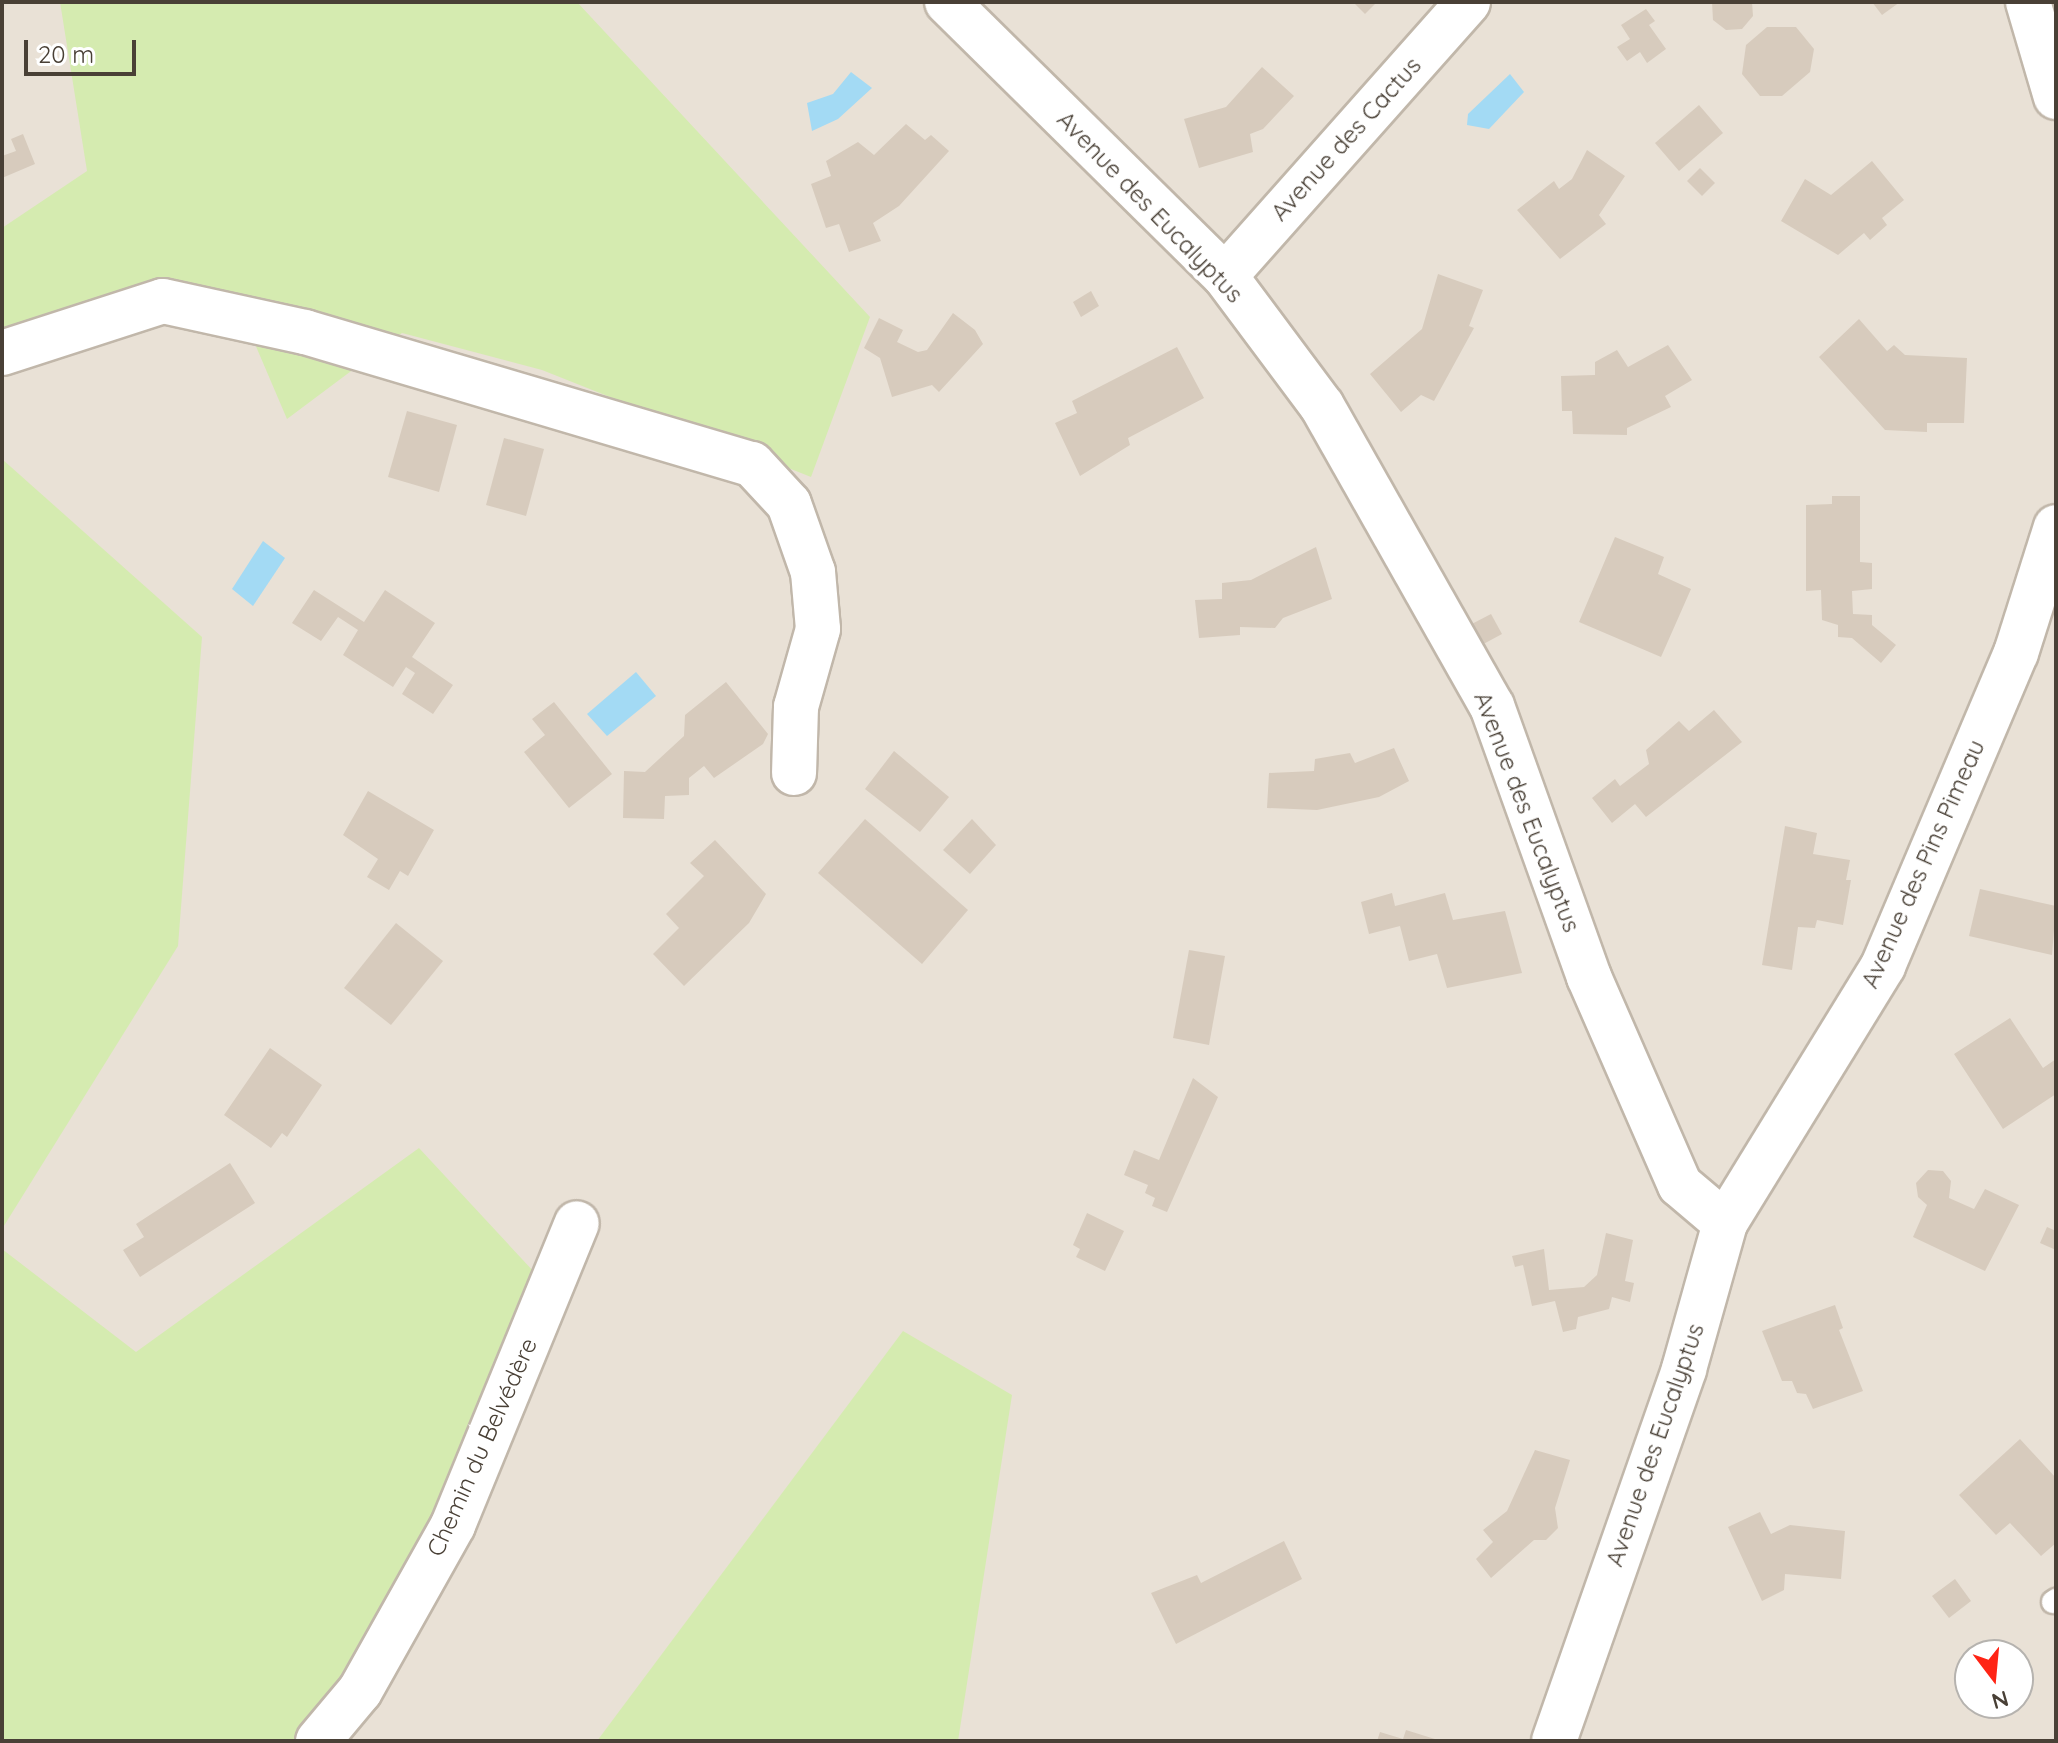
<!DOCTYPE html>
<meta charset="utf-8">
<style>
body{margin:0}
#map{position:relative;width:2058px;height:1743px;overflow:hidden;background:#f5f0e8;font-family:Quicksand,sans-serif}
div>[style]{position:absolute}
.residential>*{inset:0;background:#e9e1d6}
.green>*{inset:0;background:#d5ebb0}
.water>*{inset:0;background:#a3daf4}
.building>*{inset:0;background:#d7cbbd}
.roads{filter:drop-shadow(2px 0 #c1b7aa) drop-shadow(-2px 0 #c1b7aa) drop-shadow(0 2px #c1b7aa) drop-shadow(0 -2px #c1b7aa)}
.lane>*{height:22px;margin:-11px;padding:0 11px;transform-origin:11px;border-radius:11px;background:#fff}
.street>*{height:44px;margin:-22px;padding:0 22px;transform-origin:22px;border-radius:22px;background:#fff}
span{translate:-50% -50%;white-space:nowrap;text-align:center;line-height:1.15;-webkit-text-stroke:8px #fff;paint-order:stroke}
.street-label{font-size:24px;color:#494036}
.frame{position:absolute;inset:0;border:4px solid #494036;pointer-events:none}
.north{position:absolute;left:1954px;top:1639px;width:80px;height:80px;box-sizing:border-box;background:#fff;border:2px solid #b6b3af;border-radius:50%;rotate:164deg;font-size:22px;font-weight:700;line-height:32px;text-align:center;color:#494036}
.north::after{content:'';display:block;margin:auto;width:28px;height:36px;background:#ff2415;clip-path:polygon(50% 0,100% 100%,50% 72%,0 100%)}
.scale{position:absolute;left:24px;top:40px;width:112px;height:36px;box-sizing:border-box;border:4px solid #494036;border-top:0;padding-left:10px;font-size:24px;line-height:28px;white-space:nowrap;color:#494036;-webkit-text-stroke:6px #fff;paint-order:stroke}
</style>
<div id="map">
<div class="residential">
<div style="clip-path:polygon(evenodd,2px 2px,2056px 2px,2056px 1741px,2px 1741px,2px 2px,1970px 1655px,2018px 1655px,2018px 1703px,1970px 1703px,1970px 1655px)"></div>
</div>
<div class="green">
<div style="clip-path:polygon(60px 2px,577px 2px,870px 317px,811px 477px,542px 370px,402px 333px,287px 419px,234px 295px,2px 366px,2px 228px,87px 171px)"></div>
<div style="clip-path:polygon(2px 459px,202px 637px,178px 946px,2px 1229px)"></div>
<div style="clip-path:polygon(419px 1148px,535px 1273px,349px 1741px,2px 1741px,2px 1249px,136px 1352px)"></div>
<div style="clip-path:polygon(903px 1331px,1012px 1395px,958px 1741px,597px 1741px)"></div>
</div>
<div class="water">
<div style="clip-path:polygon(851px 72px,872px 88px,838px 119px,812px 131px,807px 103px,833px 94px)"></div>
<div style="clip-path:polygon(1510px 74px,1524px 92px,1489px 129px,1467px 125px,1468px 114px)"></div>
<div style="clip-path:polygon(263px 541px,285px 558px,253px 606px,232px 589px)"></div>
<div style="clip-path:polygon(636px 672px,656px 696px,607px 736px,587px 714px)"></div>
</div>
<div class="building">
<div style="clip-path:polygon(1353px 2px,1377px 2px,1365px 14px)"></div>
<div style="clip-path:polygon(1712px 2px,1752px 2px,1753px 16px,1742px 29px,1726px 30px,1713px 20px)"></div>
<div style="clip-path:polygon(1872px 2px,1900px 2px,1882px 15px)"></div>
<div style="clip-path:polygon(1646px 9px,1655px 21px,1649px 25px,1666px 49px,1647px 63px,1640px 52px,1627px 61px,1617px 47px,1630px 39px,1621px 25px)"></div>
<div style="clip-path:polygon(1767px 27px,1796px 27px,1814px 49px,1810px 72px,1782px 96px,1760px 96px,1742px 74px,1746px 45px)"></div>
<div style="clip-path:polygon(1262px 67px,1294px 96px,1263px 129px,1250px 134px,1253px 152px,1199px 168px,1184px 119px,1226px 107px)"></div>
<div style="clip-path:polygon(1699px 105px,1723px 133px,1679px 171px,1655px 143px)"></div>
<div style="clip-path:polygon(906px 124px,925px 140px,931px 135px,949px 151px,899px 206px,873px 223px,881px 241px,849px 252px,839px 224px,826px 228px,811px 184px,831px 176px,826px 161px,858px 142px,874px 155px)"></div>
<div style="clip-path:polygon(23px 134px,35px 164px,2px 178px,2px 156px,16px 151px,11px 139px)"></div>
<div style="clip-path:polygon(1587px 150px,1625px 176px,1599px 215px,1606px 224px,1560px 259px,1517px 210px,1554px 181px,1559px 189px,1572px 179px)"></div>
<div style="clip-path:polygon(1872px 161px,1904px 200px,1882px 218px,1887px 225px,1870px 240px,1864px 233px,1838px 255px,1781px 221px,1805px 179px,1831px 195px)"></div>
<div style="clip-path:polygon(1700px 168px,1715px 183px,1702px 196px,1687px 181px)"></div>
<div style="clip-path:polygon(1438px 274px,1483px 290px,1469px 326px,1474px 328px,1434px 401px,1421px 395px,1401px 412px,1370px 374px,1422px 329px)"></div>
<div style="clip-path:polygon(1091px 291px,1099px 306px,1081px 317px,1073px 302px)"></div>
<div style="clip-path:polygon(953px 313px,975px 330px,983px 344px,939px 392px,932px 385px,892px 397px,880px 358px,864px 348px,879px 318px,903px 330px,897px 342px,918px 352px,927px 350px)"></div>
<div style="clip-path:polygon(1859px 319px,1887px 351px,1894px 345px,1905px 355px,1967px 358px,1964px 423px,1927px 423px,1927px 432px,1885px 430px,1819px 357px)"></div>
<div style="clip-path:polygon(1668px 345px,1692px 380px,1665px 396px,1671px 407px,1627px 428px,1627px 435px,1573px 434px,1572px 411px,1562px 411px,1561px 376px,1595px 375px,1595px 362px,1617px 350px,1628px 367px)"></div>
<div style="clip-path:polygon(1177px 347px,1204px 398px,1128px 438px,1130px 445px,1080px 476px,1055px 423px,1077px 413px,1072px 401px)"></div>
<div style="clip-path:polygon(407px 411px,457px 425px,439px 492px,388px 477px)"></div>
<div style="clip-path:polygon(504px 438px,544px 449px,526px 516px,486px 505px)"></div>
<div style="clip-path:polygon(1832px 496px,1860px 496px,1860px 562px,1872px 563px,1872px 589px,1852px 591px,1853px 614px,1872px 615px,1872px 625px,1896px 645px,1881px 663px,1852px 638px,1838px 637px,1838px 625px,1822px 620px,1821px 590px,1806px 591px,1806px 505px,1832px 504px)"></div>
<div style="clip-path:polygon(1615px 537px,1664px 557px,1658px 574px,1691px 589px,1661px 657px,1579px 622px)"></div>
<div style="clip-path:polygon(1316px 547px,1332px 599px,1283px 618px,1275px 628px,1240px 627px,1240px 635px,1199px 638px,1195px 600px,1222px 599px,1222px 583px,1251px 580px)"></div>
<div style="clip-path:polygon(314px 590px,364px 622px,385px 590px,435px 623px,412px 657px,453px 685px,433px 714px,402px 694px,415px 673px,406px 667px,393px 687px,343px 655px,358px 630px,338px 617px,321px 641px,292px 623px)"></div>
<div style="clip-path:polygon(1491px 614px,1502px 634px,1476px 648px,1466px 627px)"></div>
<div style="clip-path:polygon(726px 682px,768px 734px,763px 744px,714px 778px,704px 766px,689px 778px,689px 795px,665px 796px,664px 819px,623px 818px,624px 771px,645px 772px,684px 736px,685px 715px)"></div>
<div style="clip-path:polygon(554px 702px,612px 774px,569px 808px,524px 752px,545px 735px,532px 719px)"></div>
<div style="clip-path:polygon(1714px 710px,1742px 742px,1646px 817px,1635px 804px,1612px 823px,1592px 798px,1615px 779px,1620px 786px,1649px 764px,1646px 750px,1679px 721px,1689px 731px)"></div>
<div style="clip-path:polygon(1394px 748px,1409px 781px,1379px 797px,1317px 810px,1267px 808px,1269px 773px,1314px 771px,1315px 759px,1350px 753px,1355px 763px)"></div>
<div style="clip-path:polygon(894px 751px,949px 797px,920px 832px,865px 789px)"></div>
<div style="clip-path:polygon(368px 791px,434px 830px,408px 876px,400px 871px,389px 890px,367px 877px,378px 859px,343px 835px)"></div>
<div style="clip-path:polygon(865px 819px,968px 910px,922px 964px,818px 873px)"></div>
<div style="clip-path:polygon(972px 819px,996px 845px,970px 874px,943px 850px)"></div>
<div style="clip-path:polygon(1785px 826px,1817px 833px,1813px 854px,1850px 860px,1846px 880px,1851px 880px,1843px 925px,1817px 920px,1815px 928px,1798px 927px,1792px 970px,1762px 965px)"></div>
<div style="clip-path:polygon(715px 840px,766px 894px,749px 923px,684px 986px,653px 954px,679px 928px,666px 914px,704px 876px,690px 863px)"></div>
<div style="clip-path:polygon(1980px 889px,2056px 906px,2052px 955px,1969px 936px)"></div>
<div style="clip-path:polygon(1392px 893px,1395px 906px,1445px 893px,1453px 920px,1505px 911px,1522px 973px,1447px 988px,1437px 954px,1409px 961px,1400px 926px,1369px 934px,1361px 902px)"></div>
<div style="clip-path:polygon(396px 923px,443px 961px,391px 1025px,344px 988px)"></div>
<div style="clip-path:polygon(1189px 950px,1225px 956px,1209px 1045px,1173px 1038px)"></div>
<div style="clip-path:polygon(2010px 1018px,2043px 1068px,2056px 1059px,2056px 1094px,2003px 1129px,1954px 1054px)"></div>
<div style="clip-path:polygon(270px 1048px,322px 1085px,287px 1137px,282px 1133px,271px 1148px,224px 1115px)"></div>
<div style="clip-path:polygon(1193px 1078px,1218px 1097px,1167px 1212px,1152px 1206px,1155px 1198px,1145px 1193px,1148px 1185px,1124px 1175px,1134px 1150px,1159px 1160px)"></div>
<div style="clip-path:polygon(230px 1163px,255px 1203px,140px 1277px,123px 1250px,144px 1237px,136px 1224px)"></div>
<div style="clip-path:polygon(1928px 1170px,1943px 1171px,1951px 1181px,1949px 1198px,1974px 1209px,1985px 1189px,2019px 1205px,1985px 1271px,1913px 1237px,1927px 1205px,1918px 1197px,1916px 1183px)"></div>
<div style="clip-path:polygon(1087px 1213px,1124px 1231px,1105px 1271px,1076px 1257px,1080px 1249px,1073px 1245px)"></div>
<div style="clip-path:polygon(2047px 1227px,2056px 1231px,2056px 1250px,2040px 1243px)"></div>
<div style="clip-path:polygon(1606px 1233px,1633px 1240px,1625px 1281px,1634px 1283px,1630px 1302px,1612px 1297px,1609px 1309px,1578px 1317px,1576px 1329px,1563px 1332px,1555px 1301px,1532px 1306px,1523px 1265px,1515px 1267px,1512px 1256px,1544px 1249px,1549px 1290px,1584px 1287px,1597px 1275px)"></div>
<div style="clip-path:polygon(1835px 1305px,1843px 1328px,1839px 1330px,1863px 1391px,1813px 1409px,1806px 1394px,1797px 1393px,1792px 1381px,1782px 1381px,1762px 1331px)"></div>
<div style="clip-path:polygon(2020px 1439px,2056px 1478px,2056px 1543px,2041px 1556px,2010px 1523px,1996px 1535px,1959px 1495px)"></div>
<div style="clip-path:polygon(1535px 1450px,1570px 1460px,1555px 1508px,1558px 1528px,1546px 1540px,1534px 1540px,1491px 1578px,1476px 1559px,1493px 1542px,1483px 1530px,1507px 1511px)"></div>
<div style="clip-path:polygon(1760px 1512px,1771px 1534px,1790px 1525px,1845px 1531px,1841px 1579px,1785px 1574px,1784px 1590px,1762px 1601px,1728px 1527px)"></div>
<div style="clip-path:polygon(1284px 1541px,1302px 1579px,1176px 1644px,1151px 1593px,1197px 1575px,1201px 1583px)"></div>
<div style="clip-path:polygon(1955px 1579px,1971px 1601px,1949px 1618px,1932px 1596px)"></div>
<div style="clip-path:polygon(1406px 1730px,1438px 1740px,1438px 1741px,1377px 1741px,1380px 1732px,1403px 1739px)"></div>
</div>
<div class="roads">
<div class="lane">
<div style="left:2053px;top:1602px;width:4px;rotate:-34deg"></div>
</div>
<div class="street">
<div style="left:947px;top:2px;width:390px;rotate:44.6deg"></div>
<div style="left:1225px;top:276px;width:162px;rotate:53.3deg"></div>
<div style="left:1322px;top:406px;width:345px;rotate:60.5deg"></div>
<div style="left:1492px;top:706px;width:288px;rotate:70.3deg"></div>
<div style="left:1589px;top:977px;width:227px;rotate:66.4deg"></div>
<div style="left:1680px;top:1185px;width:59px;rotate:40.2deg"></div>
<div style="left:2028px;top:2px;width:99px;rotate:73.6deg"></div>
<div style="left:1225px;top:276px;width:366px;rotate:-48.4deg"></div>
<div style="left:2px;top:353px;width:169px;rotate:-17.9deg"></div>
<div style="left:163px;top:301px;width:145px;rotate:12.3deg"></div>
<div style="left:305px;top:332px;width:466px;rotate:16.5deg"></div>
<div style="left:752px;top:464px;width:54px;rotate:47.2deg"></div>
<div style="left:789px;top:504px;width:72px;rotate:70.6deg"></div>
<div style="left:813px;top:572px;width:57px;rotate:85deg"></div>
<div style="left:818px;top:629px;width:81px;rotate:105.8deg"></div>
<div style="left:796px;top:707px;width:66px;rotate:91.7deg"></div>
<div style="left:318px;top:1741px;width:65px;rotate:-50deg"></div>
<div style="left:360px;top:1691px;width:190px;rotate:-60.7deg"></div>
<div style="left:453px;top:1525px;width:326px;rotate:-67.7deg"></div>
<div style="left:1554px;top:1741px;width:394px;rotate:-70.7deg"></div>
<div style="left:1684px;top:1369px;width:152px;rotate:-74.3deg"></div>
<div style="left:1725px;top:1223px;width:302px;rotate:-58.4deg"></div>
<div style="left:1883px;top:966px;width:340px;rotate:-67deg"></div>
<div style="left:2016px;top:653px;width:132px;rotate:-72.4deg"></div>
</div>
</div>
<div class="street-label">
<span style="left:1346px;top:139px;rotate:-48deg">Avenue des Cactus</span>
<span style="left:1150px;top:207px;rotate:46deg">Avenue des Eucalyptus</span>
<span style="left:1527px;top:812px;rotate:69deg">Avenue des Eucalyptus</span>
<span style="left:1923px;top:864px;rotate:-66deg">Avenue des Pins Pimeau</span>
<span style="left:1655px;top:1445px;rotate:-71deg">Avenue des Eucalyptus</span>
<span style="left:482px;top:1447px;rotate:-66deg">Chemin du Belvédère</span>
</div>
<div class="frame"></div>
<div class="north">N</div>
<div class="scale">20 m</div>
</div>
